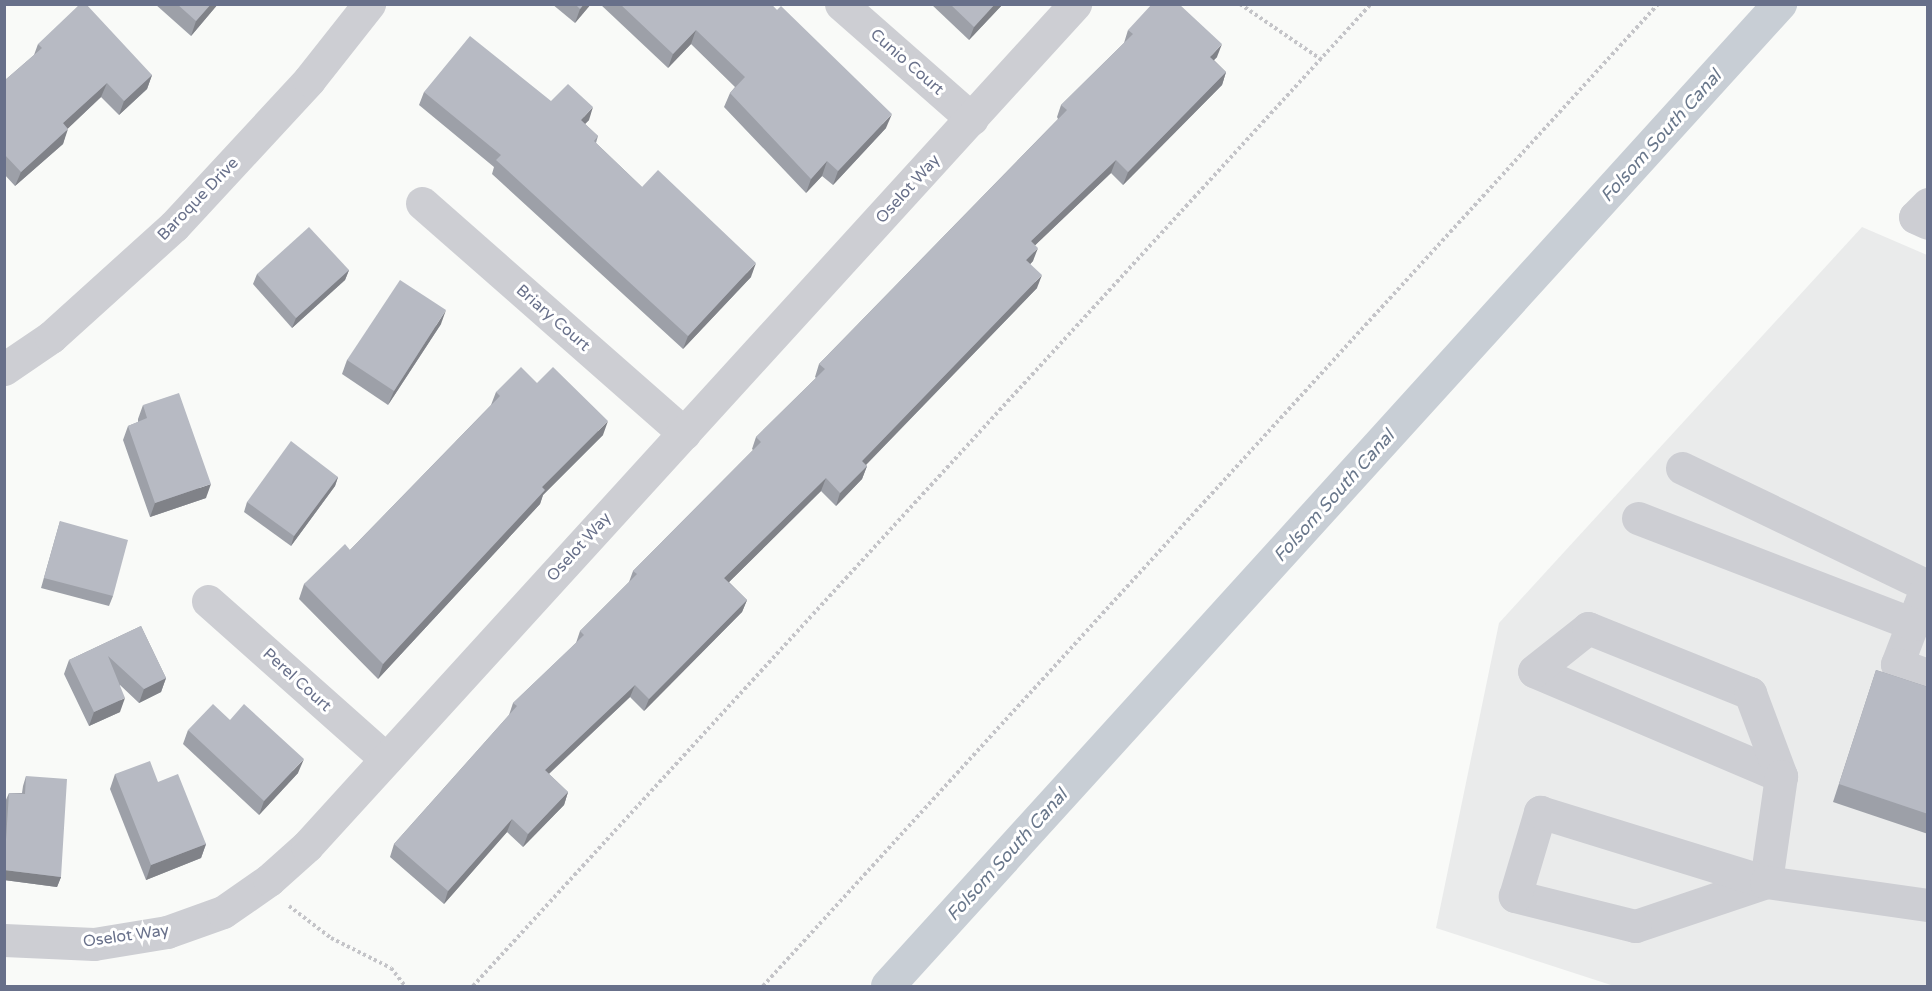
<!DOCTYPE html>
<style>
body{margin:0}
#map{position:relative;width:1932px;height:991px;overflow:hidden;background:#f9faf8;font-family:"Varela Round",sans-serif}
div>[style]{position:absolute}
.built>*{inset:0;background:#eaebeb}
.canal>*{height:34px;margin:-17px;padding:0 17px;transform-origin:17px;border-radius:17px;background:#c8ced5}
.path>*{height:4px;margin-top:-2px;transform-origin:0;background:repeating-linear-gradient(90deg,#c4c4c8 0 3px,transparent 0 6px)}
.minor>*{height:33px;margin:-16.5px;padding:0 16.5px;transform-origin:16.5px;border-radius:16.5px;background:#cdced3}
.wall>*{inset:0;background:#9da0a8}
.shaded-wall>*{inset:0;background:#808288}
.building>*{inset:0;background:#b7bac3}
span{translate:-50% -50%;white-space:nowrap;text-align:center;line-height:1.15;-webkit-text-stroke:6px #fff;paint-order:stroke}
.street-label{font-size:16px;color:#68708a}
.water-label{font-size:18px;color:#69778b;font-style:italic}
.frame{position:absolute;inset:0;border:6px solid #68708a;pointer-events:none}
</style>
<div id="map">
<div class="built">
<div style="clip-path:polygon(1862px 227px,1927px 255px,1927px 986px,1614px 986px,1436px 928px,1499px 623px)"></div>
</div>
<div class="canal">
<div style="left:888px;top:986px;width:1327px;rotate:-47.75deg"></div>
</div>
<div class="path">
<div style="left:1240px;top:4px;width:99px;rotate:34.3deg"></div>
<div style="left:289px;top:906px;width:53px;rotate:37.3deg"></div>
<div style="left:331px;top:938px;width:67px;rotate:26.6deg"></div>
<div style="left:391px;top:968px;width:23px;rotate:52deg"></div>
<div style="left:473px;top:986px;width:1331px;rotate:-47.56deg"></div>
<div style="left:763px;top:986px;width:1329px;rotate:-47.65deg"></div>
</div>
<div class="minor">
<div style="left:841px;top:4px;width:174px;rotate:41.3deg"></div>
<div style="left:422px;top:203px;width:349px;rotate:41.3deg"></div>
<div style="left:1928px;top:204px;width:18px;rotate:135deg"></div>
<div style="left:1915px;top:217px;width:14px;rotate:25deg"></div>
<div style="left:4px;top:369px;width:57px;rotate:-34.2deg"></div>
<div style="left:51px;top:337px;width:166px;rotate:-42.1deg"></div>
<div style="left:174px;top:226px;width:199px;rotate:-47.2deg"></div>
<div style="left:309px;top:80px;width:97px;rotate:-51.7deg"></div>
<div style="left:1682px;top:468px;width:272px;rotate:25.7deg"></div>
<div style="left:1927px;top:586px;width:84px;rotate:111deg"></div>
<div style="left:1897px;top:664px;width:33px;rotate:20deg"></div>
<div style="left:1638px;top:518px;width:295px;rotate:21.1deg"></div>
<div style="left:208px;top:601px;width:238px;rotate:41.6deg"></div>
<div style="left:1781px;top:776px;width:268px;rotate:-157deg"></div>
<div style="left:1534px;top:671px;width:69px;rotate:-38.5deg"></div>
<div style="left:1588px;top:628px;width:175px;rotate:21.9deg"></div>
<div style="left:1750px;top:693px;width:89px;rotate:69.5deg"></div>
<div style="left:1781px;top:776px;width:107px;rotate:98.1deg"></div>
<div style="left:1766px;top:882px;width:138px;rotate:161.4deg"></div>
<div style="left:1635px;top:926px;width:124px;rotate:-166deg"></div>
<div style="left:1515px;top:896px;width:88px;rotate:-73.4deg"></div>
<div style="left:1540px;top:812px;width:237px;rotate:17.2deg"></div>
<div style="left:1766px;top:882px;width:164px;rotate:8.1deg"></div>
<div style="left:4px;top:940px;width:90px;rotate:2.5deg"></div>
<div style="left:94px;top:944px;width:74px;rotate:-9.3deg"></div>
<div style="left:167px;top:932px;width:59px;rotate:-19.7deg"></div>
<div style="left:223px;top:912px;width:56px;rotate:-34.8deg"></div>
<div style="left:269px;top:880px;width:51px;rotate:-41.8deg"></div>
<div style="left:307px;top:846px;width:1140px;rotate:-47.63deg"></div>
</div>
<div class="wall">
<div style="clip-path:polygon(155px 4px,218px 4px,191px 36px)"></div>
<div style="clip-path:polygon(552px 4px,591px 4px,575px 23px)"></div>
<div style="clip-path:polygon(600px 4px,771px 4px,886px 128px,833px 185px,822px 176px,806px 193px,724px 107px,730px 93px,735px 87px,691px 44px,668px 68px)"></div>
<div style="clip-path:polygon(931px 4px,1003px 4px,969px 40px)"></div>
<div style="clip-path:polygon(1128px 30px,1217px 57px,1214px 60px,1226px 72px,1222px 85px,1123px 185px,1111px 173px,1035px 245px,1033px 261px,1030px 264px,1037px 288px,866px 465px,867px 466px,862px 479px,836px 506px,821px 491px,729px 582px,747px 600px,742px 612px,644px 711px,630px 697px,549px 774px,568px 792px,564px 805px,523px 847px,507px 832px,444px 904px,390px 857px,394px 844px,509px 715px,513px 703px,576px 643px,580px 631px,629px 582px,633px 571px,753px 450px,752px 449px,756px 437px,816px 378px,815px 377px,819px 364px,1058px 119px,1057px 117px,1061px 105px,1124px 43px)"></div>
<div style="clip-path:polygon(38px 44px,152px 75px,147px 89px,119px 115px,101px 97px,67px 129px,63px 144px,15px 186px,4px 174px,4px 81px,34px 55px)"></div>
<div style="clip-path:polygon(424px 92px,551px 101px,589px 120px,585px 124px,598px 136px,596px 143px,642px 187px,751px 277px,683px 349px,492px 174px,494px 167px,419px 105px)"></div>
<div style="clip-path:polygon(349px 270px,345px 280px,292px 328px,253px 284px,257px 274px)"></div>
<div style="clip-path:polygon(441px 324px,388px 405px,342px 374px,347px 360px)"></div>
<div style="clip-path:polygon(537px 383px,603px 435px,543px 495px,540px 504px,378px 679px,299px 599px,304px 584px,350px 550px,491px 405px,496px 392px)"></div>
<div style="clip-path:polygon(143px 405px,206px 498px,150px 517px,123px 440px,128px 426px,138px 422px,138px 419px)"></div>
<div style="clip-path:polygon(338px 477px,335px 486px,291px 546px,244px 512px,247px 502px)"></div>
<div style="clip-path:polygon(60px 521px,113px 596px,109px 606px,41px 588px)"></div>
<div style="clip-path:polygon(141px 626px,166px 678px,161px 692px,139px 703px,120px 685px,120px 712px,89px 726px,64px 674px,69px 660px)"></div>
<div style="clip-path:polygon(1876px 670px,1928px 687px,1928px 834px,1833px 802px)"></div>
<div style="clip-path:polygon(188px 730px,298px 773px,259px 815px,183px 744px)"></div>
<div style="clip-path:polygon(115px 774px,158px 782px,206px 844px,201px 858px,146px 880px,110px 789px)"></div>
<div style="clip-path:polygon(26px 776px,61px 877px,57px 887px,4px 880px,5px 802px,9px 793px,22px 793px,23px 786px)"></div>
</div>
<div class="shaded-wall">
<div style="clip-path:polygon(211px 4px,218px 4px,191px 36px,196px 21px)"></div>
<div style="clip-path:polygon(584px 4px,591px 4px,575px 23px,580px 9px)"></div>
<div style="clip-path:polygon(995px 4px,1003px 4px,969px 40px,974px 27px)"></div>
<div style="clip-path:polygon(696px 30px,691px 44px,668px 68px,673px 54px)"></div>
<div style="clip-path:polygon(1222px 44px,1217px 57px,1205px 69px,1210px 57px)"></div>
<div style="clip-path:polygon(1226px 72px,1222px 85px,1123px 185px,1128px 172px)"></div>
<div style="clip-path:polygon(152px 75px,147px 89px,119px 115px,124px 101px)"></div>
<div style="clip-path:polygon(107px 83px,101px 97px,58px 138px,63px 123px)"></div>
<div style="clip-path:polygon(593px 107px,589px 120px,576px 133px,581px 120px)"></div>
<div style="clip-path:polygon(892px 114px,886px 128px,833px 185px,838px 171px)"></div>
<div style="clip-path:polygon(68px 129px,63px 144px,15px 186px,21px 172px)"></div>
<div style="clip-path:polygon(1116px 160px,1111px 173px,1026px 254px,1031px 241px)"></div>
<div style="clip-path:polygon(827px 161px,822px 176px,806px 193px,811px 179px)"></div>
<div style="clip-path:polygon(1038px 248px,1033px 261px,1022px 273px,1026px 260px)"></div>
<div style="clip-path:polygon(756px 263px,751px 277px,683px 349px,688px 336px)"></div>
<div style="clip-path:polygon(349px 270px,345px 280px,292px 328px,296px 318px)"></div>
<div style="clip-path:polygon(1042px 275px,1037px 288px,857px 474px,862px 461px)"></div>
<div style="clip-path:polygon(446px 310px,441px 324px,388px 405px,394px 391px)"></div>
<div style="clip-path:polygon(608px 421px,603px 435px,543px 495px,540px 504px,378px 679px,383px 664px,542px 487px)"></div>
<div style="clip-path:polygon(867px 466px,862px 479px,836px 506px,840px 493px)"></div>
<div style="clip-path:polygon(338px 477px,335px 486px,291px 546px,294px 536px)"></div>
<div style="clip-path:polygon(826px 478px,821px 491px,720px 591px,724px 578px)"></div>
<div style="clip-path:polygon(211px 484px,206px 498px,150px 517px,155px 503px)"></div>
<div style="clip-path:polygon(747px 600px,742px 612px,644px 711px,649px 699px)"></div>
<div style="clip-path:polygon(166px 678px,161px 692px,139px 703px,144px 689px)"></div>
<div style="clip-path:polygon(635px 685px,630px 697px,540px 782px,545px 770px)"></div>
<div style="clip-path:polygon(125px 698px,120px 712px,89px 726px,94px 712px)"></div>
<div style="clip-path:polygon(304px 759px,298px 773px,259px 815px,264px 801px)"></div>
<div style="clip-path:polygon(568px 792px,564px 805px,523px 847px,528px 834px)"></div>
<div style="clip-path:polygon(512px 819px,507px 832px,444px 904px,448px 891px)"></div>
<div style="clip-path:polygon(206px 844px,201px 858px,146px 880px,151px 865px)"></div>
<div style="clip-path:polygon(4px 870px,61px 877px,57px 887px,4px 880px)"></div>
</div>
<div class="building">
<div style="clip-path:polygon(80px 4px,86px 4px,152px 75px,124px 101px,107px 83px,63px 123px,68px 129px,21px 172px,4px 154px,4px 81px,42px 48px,38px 44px)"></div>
<div style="clip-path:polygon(177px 4px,211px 4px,196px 21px)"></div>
<div style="clip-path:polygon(575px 4px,584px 4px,580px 9px)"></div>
<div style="clip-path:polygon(620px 4px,771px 4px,777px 10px,781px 6px,892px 114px,838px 171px,827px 161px,811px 179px,730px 93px,745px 77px,696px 30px,673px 54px)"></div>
<div style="clip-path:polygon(950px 4px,995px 4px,974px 27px)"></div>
<div style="clip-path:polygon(1152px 4px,1179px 4px,1222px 44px,1210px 57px,1226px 72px,1128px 172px,1116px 160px,1031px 241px,1038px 248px,1026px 260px,1042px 275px,862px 461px,867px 466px,840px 493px,826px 478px,724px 578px,747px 600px,649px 699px,635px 685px,545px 770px,568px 792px,528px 834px,512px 819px,448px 891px,394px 844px,517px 706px,513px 703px,584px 635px,580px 631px,637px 574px,633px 571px,761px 442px,756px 437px,825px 369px,819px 364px,1067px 110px,1061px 105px,1133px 34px,1128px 30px)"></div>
<div style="clip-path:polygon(470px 36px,551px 101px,568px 84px,593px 107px,581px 120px,598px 136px,594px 141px,642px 187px,658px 170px,756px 263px,688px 336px,496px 160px,501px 155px,424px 92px)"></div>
<div style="clip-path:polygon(309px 227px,349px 270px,296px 318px,257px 274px)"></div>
<div style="clip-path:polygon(400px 280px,446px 310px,394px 391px,347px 360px)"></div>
<div style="clip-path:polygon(521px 367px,537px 383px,553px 367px,608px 421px,542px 487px,545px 490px,383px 664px,304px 584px,345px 544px,350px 550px,500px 396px,496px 392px)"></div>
<div style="clip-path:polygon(179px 393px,211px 484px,155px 503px,128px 426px,147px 418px,143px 405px)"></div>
<div style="clip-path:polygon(291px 441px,338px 477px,294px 536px,247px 502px)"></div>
<div style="clip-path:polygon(60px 521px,128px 540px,113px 596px,44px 578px)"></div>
<div style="clip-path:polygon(141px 626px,166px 678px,144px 689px,108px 656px,125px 698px,94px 712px,69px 660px)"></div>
<div style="clip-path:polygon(1876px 670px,1928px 687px,1928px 814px,1839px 784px)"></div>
<div style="clip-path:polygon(213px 704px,230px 720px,244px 704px,304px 759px,264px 801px,188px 730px)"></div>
<div style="clip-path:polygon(150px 761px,158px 782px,178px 774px,206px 844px,151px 865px,115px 774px)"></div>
<div style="clip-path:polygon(26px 776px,67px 779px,61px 877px,4px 870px,9px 793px,25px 794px)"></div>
</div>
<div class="street-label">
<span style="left:907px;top:62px;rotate:41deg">Cunio Court</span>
<span style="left:908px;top:189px;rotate:-48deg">Oselot Way</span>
<span style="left:198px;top:199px;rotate:-46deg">Baroque Drive</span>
<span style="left:553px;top:318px;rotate:41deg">Briary Court</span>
<span style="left:579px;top:547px;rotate:-48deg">Oselot Way</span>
<span style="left:297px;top:680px;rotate:42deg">Perel Court</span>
<span style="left:126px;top:936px;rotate:-8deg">Oselot Way</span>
</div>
<div class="water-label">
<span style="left:1661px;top:136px;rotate:-48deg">Folsom South Canal</span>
<span style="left:1334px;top:496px;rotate:-48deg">Folsom South Canal</span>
<span style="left:1007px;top:855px;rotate:-48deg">Folsom South Canal</span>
</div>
<div class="frame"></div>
</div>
